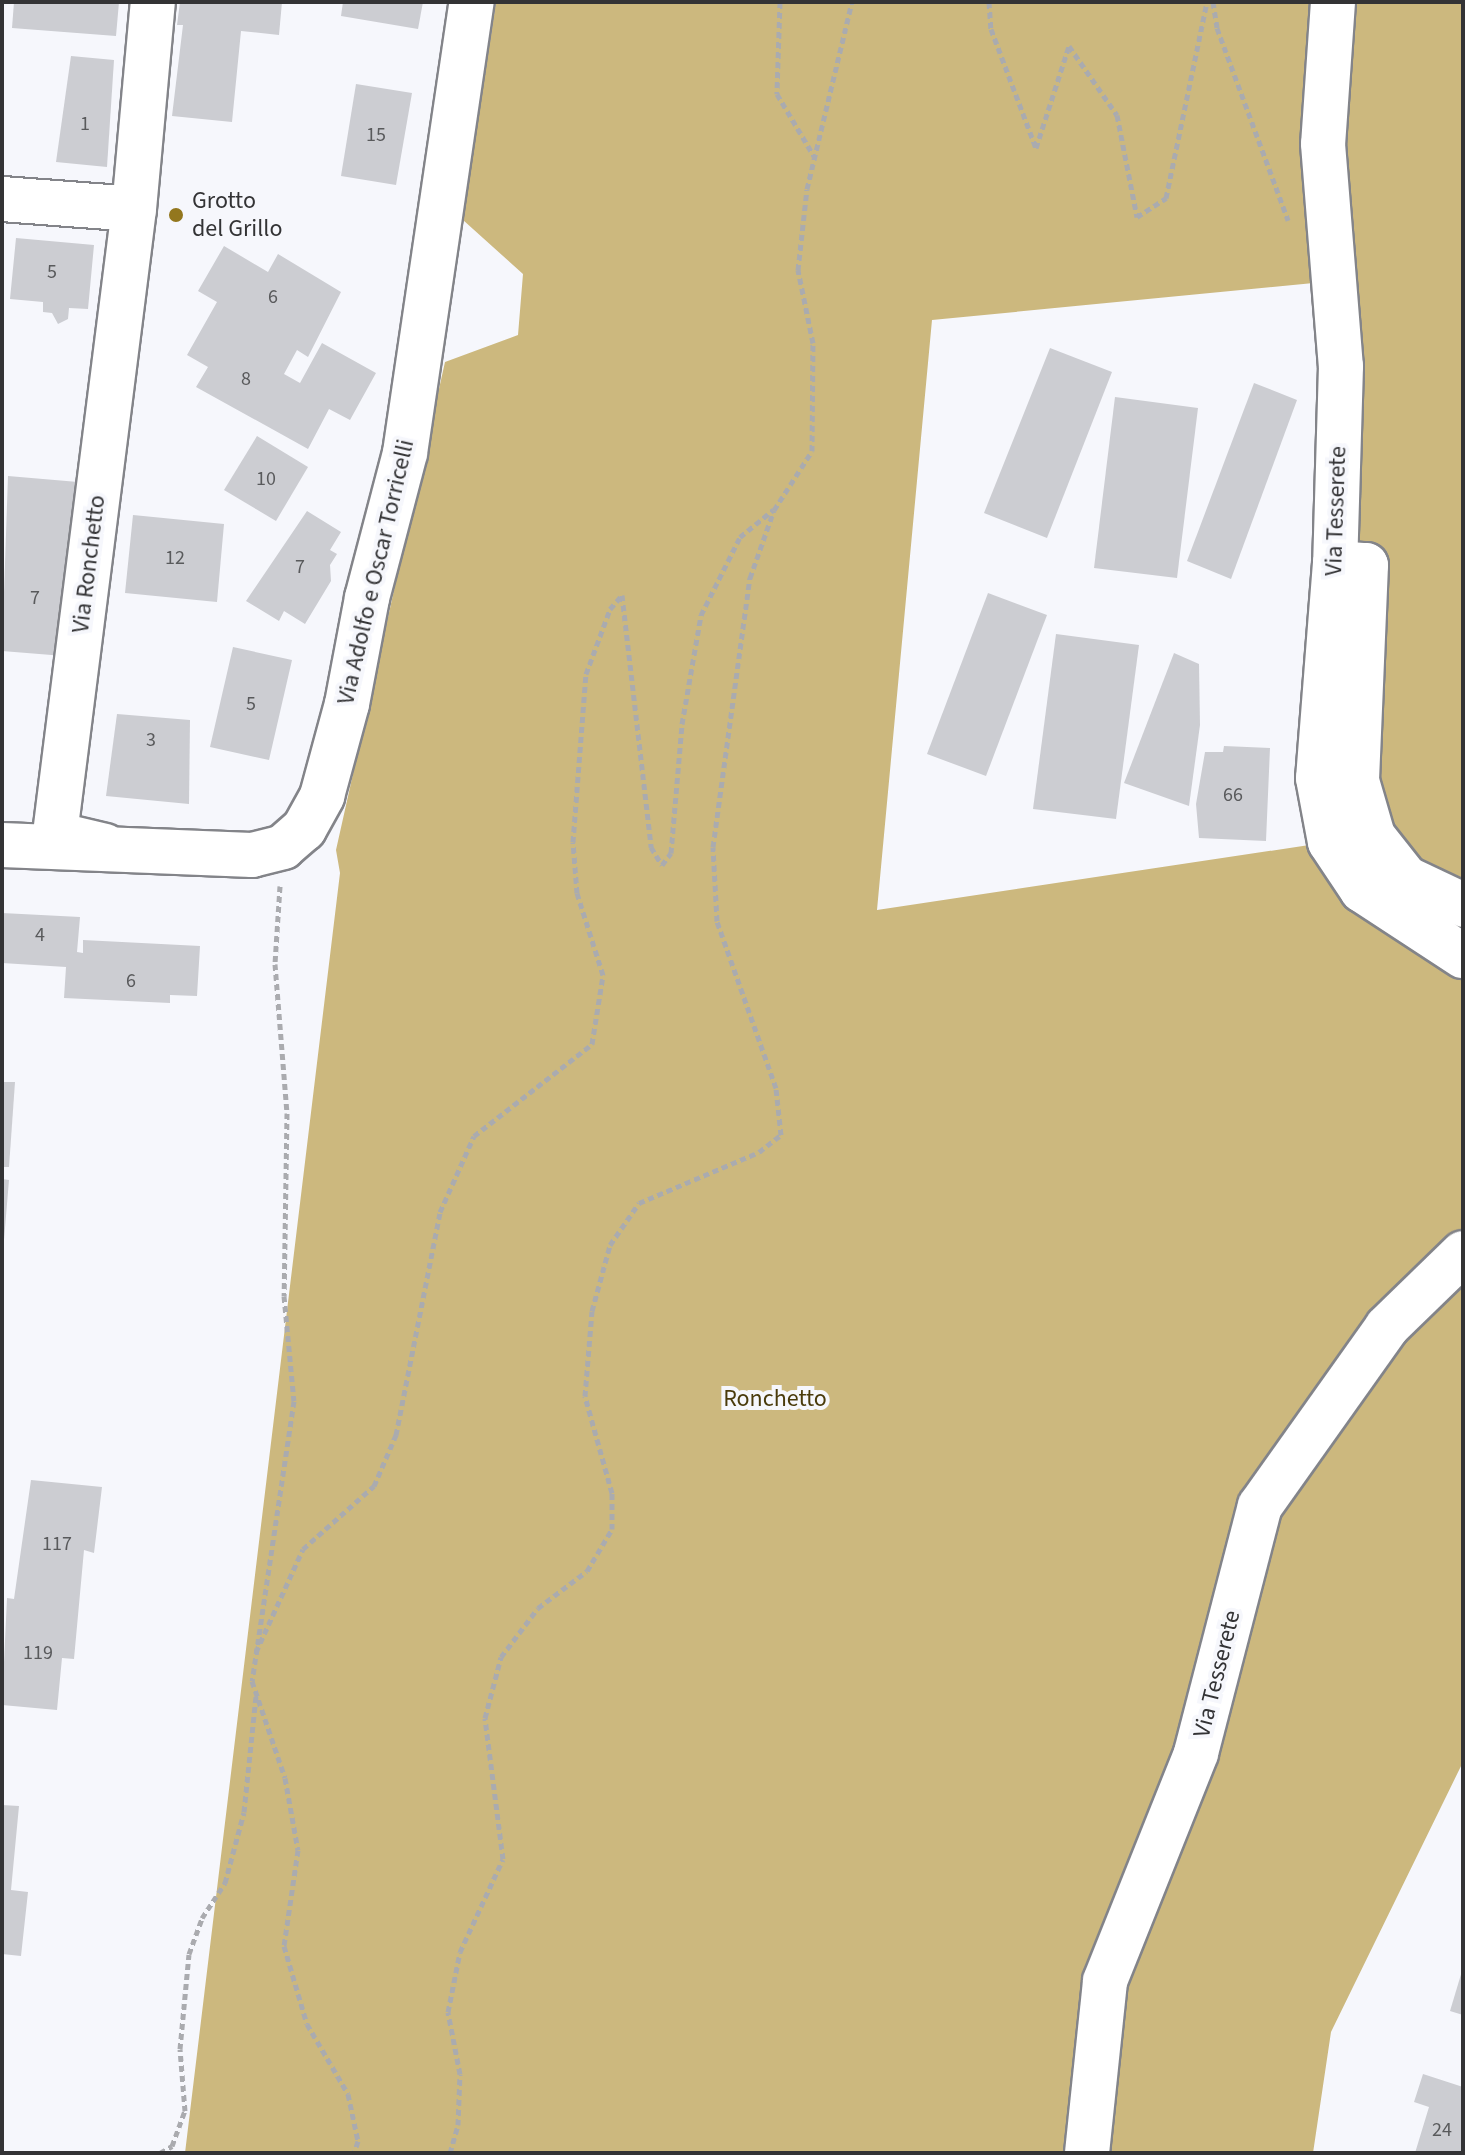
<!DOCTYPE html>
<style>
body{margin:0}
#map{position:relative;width:1465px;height:2155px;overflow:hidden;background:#f6f7fc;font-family:"Source Sans 3",sans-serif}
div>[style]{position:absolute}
.forest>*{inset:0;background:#ccb87e}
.building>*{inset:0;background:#cccdd2}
.path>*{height:5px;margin-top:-2.5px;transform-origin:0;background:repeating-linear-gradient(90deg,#aaabaf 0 6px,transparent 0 10px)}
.roads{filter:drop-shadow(2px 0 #838489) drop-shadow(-2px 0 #838489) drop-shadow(0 2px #838489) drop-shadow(0 -2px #838489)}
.minor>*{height:44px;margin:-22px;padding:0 22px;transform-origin:22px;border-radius:22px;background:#fff}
.major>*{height:44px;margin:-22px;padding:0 22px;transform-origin:22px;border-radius:22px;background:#fff}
.dots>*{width:22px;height:22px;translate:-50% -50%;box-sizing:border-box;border:4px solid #f6f7fc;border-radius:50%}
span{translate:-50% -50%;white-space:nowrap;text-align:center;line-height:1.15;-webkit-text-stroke:8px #f6f7fc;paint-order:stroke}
.number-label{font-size:20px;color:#595a5c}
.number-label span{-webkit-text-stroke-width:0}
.poi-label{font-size:24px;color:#333335}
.left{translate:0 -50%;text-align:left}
.street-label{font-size:24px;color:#333335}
.park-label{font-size:24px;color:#4a3b0c}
.frame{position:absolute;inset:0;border:4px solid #333335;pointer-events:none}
</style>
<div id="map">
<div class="forest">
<div style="clip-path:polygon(evenodd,496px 2px,1463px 2px,1463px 1762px,1331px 2032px,1313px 2153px,185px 2153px,340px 873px,336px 850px,445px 362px,518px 335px,523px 274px,463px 220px,496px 2px,1334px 281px,1329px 842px,877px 910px,932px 320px,1334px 281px)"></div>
</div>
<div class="building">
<div style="clip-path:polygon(14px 2px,119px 2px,116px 36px,12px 28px)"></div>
<div style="clip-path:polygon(180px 2px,282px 2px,279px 35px,241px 31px,232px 122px,172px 116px,183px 25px,177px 25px)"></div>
<div style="clip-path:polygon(343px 2px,423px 2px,418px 29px,341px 16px)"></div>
<div style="clip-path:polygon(71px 56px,114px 60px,107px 167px,56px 162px)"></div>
<div style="clip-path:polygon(356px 84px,412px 93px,396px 185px,341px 176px)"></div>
<div style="clip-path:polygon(16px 238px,94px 245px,88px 309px,69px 308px,68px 319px,58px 324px,52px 313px,43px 312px,43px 302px,10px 299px)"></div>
<div style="clip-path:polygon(224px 246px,268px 272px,278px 254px,341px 292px,308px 357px,297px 350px,284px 374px,300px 383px,322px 343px,376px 373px,350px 420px,329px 409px,308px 449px,196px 387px,208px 367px,187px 355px,217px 302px,198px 291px)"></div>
<div style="clip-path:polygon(1050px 348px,1112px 372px,1047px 538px,984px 513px)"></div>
<div style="clip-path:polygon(1254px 383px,1297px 400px,1231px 579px,1187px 561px)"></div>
<div style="clip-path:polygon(1115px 397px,1198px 408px,1177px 578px,1094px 568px)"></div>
<div style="clip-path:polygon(257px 436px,308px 467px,276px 521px,224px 490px)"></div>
<div style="clip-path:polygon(8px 476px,78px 482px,64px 656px,2px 651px)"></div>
<div style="clip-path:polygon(307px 511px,341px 532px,330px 550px,337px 554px,330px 565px,331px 581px,305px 624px,284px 611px,279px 621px,246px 601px)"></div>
<div style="clip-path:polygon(133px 515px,224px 524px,217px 602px,125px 593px)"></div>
<div style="clip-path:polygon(988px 593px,1047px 615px,986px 776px,927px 754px)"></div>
<div style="clip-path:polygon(1056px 634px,1139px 645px,1116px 819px,1033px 809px)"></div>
<div style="clip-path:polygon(233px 647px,292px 660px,269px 760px,210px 747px)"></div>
<div style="clip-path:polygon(1174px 653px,1199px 664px,1200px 725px,1189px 806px,1124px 783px)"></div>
<div style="clip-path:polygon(117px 714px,190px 720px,189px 804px,106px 796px)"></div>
<div style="clip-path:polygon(1224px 746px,1270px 748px,1266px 841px,1199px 838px,1196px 804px,1205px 752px,1223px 752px)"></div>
<div style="clip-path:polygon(2px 913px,80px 917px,77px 952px,83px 953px,83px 940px,200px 946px,197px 996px,170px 995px,170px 1003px,64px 998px,66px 967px,2px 963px)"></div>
<div style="clip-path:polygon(2px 1082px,15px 1082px,9px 1167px,2px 1167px)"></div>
<div style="clip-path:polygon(2px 1179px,9px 1180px,4px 1240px,2px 1239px)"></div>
<div style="clip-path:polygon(31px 1480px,102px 1487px,94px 1553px,84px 1550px,74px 1659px,62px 1658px,57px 1710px,2px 1705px,7px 1598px,14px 1599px)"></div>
<div style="clip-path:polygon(2px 1805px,19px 1806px,11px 1890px,28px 1892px,21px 1956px,2px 1954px)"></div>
<div style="clip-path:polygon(1462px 1971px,1463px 1971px,1463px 2015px,1450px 2011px)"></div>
<div style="clip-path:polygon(1423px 2074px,1463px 2087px,1463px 2153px,1415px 2153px,1429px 2107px,1414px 2102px)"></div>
</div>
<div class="path">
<div style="left:780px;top:2px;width:92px;rotate:91.9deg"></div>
<div style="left:777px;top:94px;width:72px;rotate:59.2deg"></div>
<div style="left:989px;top:2px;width:27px;rotate:86deg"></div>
<div style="left:991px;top:29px;width:127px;rotate:69.3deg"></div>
<div style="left:1036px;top:148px;width:107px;rotate:-72.1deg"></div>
<div style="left:1069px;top:46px;width:84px;rotate:55.2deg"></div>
<div style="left:1117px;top:115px;width:104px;rotate:78.9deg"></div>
<div style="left:1137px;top:217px;width:35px;rotate:-33deg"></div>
<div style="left:1166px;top:198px;width:200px;rotate:-78.2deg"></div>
<div style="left:1213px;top:2px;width:26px;rotate:81deg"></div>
<div style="left:1217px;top:28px;width:205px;rotate:69.7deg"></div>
<div style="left:280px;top:886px;width:78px;rotate:93.7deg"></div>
<div style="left:275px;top:964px;width:149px;rotate:85.4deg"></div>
<div style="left:287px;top:1113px;width:183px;rotate:90.9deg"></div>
<div style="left:284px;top:1296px;width:105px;rotate:84.6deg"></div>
<div style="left:294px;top:1401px;width:283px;rotate:98.5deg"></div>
<div style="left:252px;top:1681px;width:102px;rotate:71.2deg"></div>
<div style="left:285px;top:1778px;width:73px;rotate:79.8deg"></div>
<div style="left:298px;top:1850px;width:97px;rotate:98.3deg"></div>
<div style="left:284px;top:1946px;width:81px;rotate:73.6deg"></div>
<div style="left:307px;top:2024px;width:81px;rotate:59.6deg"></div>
<div style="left:348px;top:2094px;width:48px;rotate:78deg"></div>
<div style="left:358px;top:2141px;width:13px;rotate:108deg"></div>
<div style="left:256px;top:1652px;width:113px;rotate:-65.5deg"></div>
<div style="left:303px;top:1549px;width:95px;rotate:-41.6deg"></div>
<div style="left:374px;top:1486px;width:56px;rotate:-66.7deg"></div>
<div style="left:396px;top:1435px;width:227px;rotate:-78.8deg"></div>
<div style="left:440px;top:1212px;width:83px;rotate:-65.9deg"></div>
<div style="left:474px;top:1136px;width:150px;rotate:-37.9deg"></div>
<div style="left:592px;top:1044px;width:70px;rotate:-80.9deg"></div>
<div style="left:603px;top:975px;width:86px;rotate:-107.6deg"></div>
<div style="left:577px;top:893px;width:51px;rotate:-94.5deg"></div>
<div style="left:573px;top:842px;width:169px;rotate:-85.6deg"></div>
<div style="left:586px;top:674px;width:69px;rotate:-69.7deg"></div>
<div style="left:610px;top:609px;width:18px;rotate:-49deg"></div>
<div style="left:622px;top:595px;width:254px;rotate:83.4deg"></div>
<div style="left:651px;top:847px;width:21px;rotate:59deg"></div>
<div style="left:662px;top:865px;width:15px;rotate:-53deg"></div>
<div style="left:671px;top:853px;width:129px;rotate:-85.1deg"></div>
<div style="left:682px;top:724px;width:111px;rotate:-80.1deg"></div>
<div style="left:701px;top:615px;width:87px;rotate:-63.4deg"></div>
<div style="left:740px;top:537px;width:43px;rotate:-39.3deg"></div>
<div style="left:160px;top:2153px;width:14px;rotate:-30deg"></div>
<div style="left:172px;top:2146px;width:37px;rotate:-70deg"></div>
<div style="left:185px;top:2111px;width:62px;rotate:-94.6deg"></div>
<div style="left:180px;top:2049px;width:95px;rotate:-84.6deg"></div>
<div style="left:189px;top:1954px;width:38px;rotate:-70deg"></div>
<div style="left:202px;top:1918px;width:42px;rotate:-56.7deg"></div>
<div style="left:225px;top:1883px;width:73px;rotate:-75deg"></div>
<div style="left:244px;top:1812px;width:118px;rotate:-84.1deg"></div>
<div style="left:450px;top:2153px;width:29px;rotate:-74deg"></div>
<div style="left:458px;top:2125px;width:51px;rotate:-87.8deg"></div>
<div style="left:460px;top:2074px;width:63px;rotate:-101deg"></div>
<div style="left:448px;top:2012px;width:61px;rotate:-78.7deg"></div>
<div style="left:460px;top:1952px;width:102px;rotate:-65.2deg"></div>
<div style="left:503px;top:1859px;width:142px;rotate:-97.3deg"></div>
<div style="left:485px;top:1718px;width:63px;rotate:-75.3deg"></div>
<div style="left:501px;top:1657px;width:61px;rotate:-52.9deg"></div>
<div style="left:538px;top:1608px;width:61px;rotate:-37.1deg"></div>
<div style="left:587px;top:1571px;width:49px;rotate:-59.2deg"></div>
<div style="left:612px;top:1529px;width:36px;rotate:-90deg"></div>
<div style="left:612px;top:1493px;width:101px;rotate:-105.6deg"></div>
<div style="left:585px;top:1396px;width:85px;rotate:-85.3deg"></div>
<div style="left:592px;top:1311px;width:68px;rotate:-74.7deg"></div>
<div style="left:610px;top:1245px;width:51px;rotate:-55.4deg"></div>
<div style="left:639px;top:1203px;width:130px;rotate:-23deg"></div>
<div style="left:759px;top:1152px;width:28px;rotate:-38deg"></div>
<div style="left:781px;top:1135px;width:47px;rotate:-96.1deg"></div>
<div style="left:776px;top:1088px;width:177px;rotate:-109.5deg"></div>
<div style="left:717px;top:921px;width:74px;rotate:-93.1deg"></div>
<div style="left:713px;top:847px;width:272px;rotate:-82.2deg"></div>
<div style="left:750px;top:578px;width:72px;rotate:-70.6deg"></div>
<div style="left:774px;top:510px;width:70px;rotate:-57.2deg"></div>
<div style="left:812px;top:451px;width:108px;rotate:-89.5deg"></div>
<div style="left:813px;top:343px;width:75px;rotate:-101.6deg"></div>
<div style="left:798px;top:270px;width:81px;rotate:-83.7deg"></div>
<div style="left:807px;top:189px;width:192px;rotate:-76.5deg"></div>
</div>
<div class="roads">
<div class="minor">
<div style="left:1333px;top:2px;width:142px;rotate:94deg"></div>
<div style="left:1323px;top:144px;width:223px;rotate:85.4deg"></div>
<div style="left:1341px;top:366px;width:197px;rotate:91.7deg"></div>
<div style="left:1335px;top:563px;width:216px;rotate:94.5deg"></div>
<div style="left:1318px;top:778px;width:65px;rotate:79.4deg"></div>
<div style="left:1330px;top:842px;width:58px;rotate:56.3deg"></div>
<div style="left:1362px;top:890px;width:121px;rotate:33.2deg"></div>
<div style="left:2px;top:199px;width:132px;rotate:4.3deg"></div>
<div style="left:134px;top:209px;width:208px;rotate:-84.8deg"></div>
<div style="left:1335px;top:563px;width:31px;rotate:4deg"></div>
<div style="left:1366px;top:565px;width:216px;rotate:92.4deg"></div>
<div style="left:1357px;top:781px;width:57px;rotate:73.8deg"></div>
<div style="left:1373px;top:836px;width:53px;rotate:51.8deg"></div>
<div style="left:1406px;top:878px;width:63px;rotate:25.3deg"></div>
<div style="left:105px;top:846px;width:51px;rotate:-166.5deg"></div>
<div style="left:55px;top:834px;width:630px;rotate:-82.8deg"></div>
<div style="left:1087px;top:2153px;width:173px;rotate:-84deg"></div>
<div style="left:1105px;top:1981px;width:245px;rotate:-68.2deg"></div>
<div style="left:1196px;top:1753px;width:255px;rotate:-75.5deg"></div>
<div style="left:1260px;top:1506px;width:219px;rotate:-54.6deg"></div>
<div style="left:1387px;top:1327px;width:106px;rotate:-44.2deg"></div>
</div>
<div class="major">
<div style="left:2px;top:845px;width:250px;rotate:2.3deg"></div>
<div style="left:252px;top:855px;width:32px;rotate:-14deg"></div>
<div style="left:283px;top:847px;width:28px;rotate:-41deg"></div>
<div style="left:304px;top:829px;width:38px;rotate:-61deg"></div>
<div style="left:322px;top:796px;width:95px;rotate:-74.8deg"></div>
<div style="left:347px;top:704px;width:108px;rotate:-79.3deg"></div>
<div style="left:367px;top:598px;width:150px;rotate:-75.3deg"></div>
<div style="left:405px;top:453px;width:456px;rotate:-81.6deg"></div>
</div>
</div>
<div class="dots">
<div style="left:176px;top:215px;background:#93771e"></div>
</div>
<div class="number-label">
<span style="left:85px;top:124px">1</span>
<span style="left:376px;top:135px">15</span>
<span style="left:52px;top:272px">5</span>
<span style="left:273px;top:297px">6</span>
<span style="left:246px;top:379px">8</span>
<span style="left:266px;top:479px">10</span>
<span style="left:175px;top:558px">12</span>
<span style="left:300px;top:567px">7</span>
<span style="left:35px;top:598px">7</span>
<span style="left:251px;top:704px">5</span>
<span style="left:151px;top:740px">3</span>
<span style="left:1233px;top:795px">66</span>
<span style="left:40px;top:935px">4</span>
<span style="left:131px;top:981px">6</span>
<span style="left:57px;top:1544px">117</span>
<span style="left:38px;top:1653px">119</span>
<span style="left:1442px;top:2130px">24</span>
</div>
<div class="poi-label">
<span class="left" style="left:192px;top:215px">Grotto<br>del Grillo</span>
</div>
<div class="street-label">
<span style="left:1336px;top:511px;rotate:-88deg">Via Tesserete</span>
<span style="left:89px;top:564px;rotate:-83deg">Via Ronchetto</span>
<span style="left:376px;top:572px;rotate:-77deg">Via Adolfo e Oscar Torricelli</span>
<span style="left:1217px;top:1674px;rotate:-76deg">Via Tesserete</span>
</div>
<div class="park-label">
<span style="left:775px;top:1399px">Ronchetto</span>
</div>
<div class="frame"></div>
</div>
